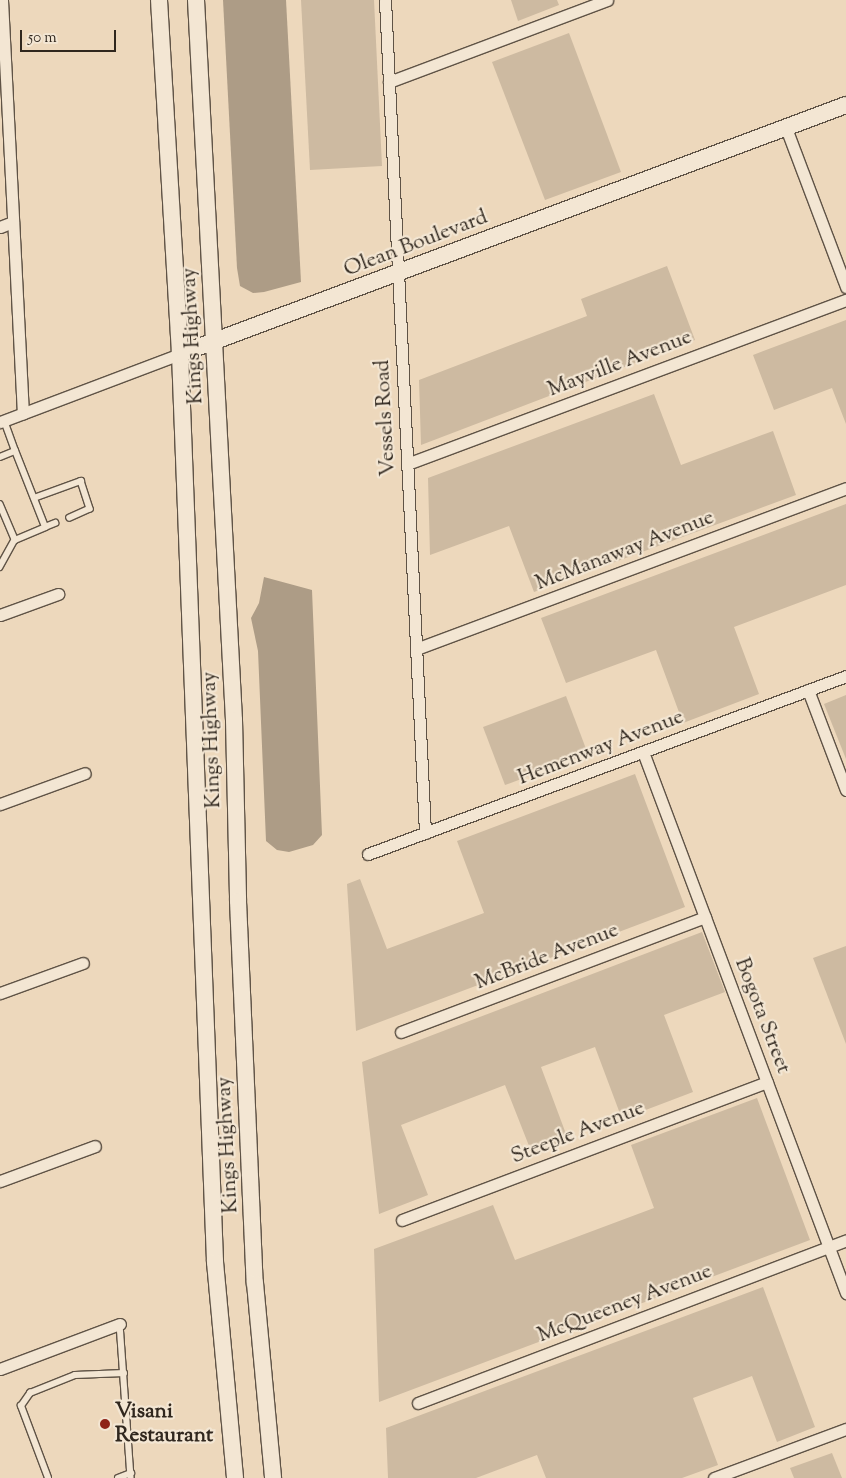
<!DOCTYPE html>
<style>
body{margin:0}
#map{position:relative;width:846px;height:1478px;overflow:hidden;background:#edd8bc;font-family:"Sorts Mill Goudy",serif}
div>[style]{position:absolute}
.green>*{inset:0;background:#cdbaa1}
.water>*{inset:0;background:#ad9c86}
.roads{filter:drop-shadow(1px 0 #5f5346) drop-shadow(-1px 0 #5f5346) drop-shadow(0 1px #5f5346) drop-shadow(0 -1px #5f5346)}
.lane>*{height:5.5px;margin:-2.75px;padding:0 2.75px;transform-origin:2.75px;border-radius:2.75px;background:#f3e6d3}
.street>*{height:11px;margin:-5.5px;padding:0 5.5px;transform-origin:5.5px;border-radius:5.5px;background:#f3e6d3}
.secondary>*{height:16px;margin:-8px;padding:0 8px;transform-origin:8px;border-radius:8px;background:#f3e6d3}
.dots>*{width:14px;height:14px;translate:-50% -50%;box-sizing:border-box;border:2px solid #f3e6d3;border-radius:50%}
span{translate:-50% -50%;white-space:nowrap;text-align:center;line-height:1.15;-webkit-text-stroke:4.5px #f3e6d3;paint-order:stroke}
.street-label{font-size:21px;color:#30271e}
.poi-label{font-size:21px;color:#30271e;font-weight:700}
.left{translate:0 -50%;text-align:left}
.scale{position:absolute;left:20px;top:30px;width:96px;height:22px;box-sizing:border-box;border:2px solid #30271e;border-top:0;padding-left:6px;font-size:15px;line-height:18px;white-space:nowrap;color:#30271e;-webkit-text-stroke:4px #f3e6d3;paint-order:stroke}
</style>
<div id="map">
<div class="green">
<div style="clip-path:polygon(301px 0,374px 0,382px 166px,310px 170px)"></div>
<div style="clip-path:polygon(511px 0,557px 0,559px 5px,518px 21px)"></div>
<div style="clip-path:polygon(569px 33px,621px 172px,545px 200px,492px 62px)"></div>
<div style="clip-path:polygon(667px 266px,695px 340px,421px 445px,419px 380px,587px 316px,581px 299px)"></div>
<div style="clip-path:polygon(846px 320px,846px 424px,832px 388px,774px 410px,753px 355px)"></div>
<div style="clip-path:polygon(654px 394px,681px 465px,773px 431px,796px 495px,534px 592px,509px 526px,430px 555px,428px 478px)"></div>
<div style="clip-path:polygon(846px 504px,846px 585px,734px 627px,759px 694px,683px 723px,656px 650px,566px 683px,541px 618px)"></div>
<div style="clip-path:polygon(846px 695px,846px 759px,824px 704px)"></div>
<div style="clip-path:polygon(566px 696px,588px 754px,505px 785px,483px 727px)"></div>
<div style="clip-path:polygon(635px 774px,685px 907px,356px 1031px,347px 884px,360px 879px,387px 949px,484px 913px,457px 841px)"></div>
<div style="clip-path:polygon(702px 932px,725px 992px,664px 1015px,693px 1092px,622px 1119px,595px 1047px,541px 1067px,569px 1142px,533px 1156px,505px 1085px,401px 1125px,428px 1195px,379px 1214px,362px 1062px)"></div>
<div style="clip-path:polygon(846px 946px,846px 1044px,813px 958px)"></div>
<div style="clip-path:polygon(757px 1098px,810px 1240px,379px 1402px,374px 1249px,493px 1205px,515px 1260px,654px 1208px,631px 1145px)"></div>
<div style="clip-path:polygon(763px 1287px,815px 1427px,777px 1442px,752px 1376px,693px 1398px,718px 1465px,682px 1478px,546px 1478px,537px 1455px,476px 1478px,388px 1478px,386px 1428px)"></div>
<div style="clip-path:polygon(832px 1453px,842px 1478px,794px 1478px,790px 1468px)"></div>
</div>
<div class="water">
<div style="clip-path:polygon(223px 0,286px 0,301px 282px,264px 292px,253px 293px,240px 286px,237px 268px)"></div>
<div style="clip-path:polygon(264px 577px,312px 590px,322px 835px,313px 845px,289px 852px,277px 850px,266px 841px,258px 651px,251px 618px,259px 603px)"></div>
</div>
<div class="roads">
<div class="lane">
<div style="left:0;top:457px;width:16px;rotate:-22deg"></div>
<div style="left:15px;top:451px;width:32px;rotate:-110deg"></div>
<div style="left:34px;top:498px;width:50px;rotate:-19.9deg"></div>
<div style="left:81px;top:481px;width:29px;rotate:72deg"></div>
<div style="left:90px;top:509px;width:22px;rotate:156deg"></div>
<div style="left:0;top:504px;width:39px;rotate:67deg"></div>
<div style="left:15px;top:540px;width:31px;rotate:119deg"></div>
<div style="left:45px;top:527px;width:11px;rotate:-22deg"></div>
<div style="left:15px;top:540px;width:33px;rotate:-23deg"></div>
<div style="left:45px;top:527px;width:82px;rotate:-111.5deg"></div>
<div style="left:120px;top:1324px;width:154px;rotate:85.9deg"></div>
<div style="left:48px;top:1478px;width:77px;rotate:-110.6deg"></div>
<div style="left:21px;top:1406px;width:16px;rotate:-55deg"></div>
<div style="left:30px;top:1393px;width:48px;rotate:-21.8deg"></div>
<div style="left:75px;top:1375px;width:49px;rotate:-2.3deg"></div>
<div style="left:118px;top:1478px;width:14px;rotate:-21deg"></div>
</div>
<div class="street">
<div style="left:2px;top:0;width:414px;rotate:87.1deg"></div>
<div style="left:385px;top:0;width:834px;rotate:87.25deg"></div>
<div style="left:389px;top:82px;width:233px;rotate:-20.6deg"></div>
<div style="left:786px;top:128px;width:170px;rotate:69.3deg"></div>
<div style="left:0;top:227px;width:14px;rotate:-21deg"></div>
<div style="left:0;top:422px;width:192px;rotate:-20.7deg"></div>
<div style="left:407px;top:464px;width:469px;rotate:-20.5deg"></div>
<div style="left:0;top:615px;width:62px;rotate:-19.9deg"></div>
<div style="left:416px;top:649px;width:459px;rotate:-20.5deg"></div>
<div style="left:808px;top:690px;width:107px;rotate:69.2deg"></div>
<div style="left:643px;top:752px;width:578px;rotate:69.43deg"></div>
<div style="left:0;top:804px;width:90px;rotate:-20deg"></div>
<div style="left:368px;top:854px;width:510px;rotate:-20.42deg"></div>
<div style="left:0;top:993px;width:88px;rotate:-19.9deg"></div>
<div style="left:401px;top:1032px;width:325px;rotate:-20.7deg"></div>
<div style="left:0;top:1181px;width:101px;rotate:-20.2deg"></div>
<div style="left:402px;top:1220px;width:390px;rotate:-20.7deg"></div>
<div style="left:0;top:1369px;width:128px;rotate:-20.6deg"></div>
<div style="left:418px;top:1403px;width:458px;rotate:-20.8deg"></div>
<div style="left:714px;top:1478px;width:141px;rotate:-20.4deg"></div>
</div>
<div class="secondary">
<div style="left:159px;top:0;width:355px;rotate:86.6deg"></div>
<div style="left:180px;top:354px;width:909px;rotate:87.79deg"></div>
<div style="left:215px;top:1262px;width:217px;rotate:84.7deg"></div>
<div style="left:196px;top:0;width:721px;rotate:86.98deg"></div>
<div style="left:234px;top:720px;width:181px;rotate:88.7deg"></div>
<div style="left:238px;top:901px;width:382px;rotate:87.5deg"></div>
<div style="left:255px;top:1283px;width:196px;rotate:84.7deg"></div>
<div style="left:180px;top:354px;width:711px;rotate:-20.5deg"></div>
</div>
</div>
<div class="dots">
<div style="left:105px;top:1424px;background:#8f2418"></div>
</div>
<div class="street-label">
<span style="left:416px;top:244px;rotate:-21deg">Olean Boulevard</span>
<span style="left:193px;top:336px;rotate:-93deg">Kings Highway</span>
<span style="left:620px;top:364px;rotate:-21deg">Mayville Avenue</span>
<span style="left:386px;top:418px;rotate:-93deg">Vessels Road</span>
<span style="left:625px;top:551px;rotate:-21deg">McManaway Avenue</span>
<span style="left:212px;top:740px;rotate:-92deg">Kings Highway</span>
<span style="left:601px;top:748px;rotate:-21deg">Hemenway Avenue</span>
<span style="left:547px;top:957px;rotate:-21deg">McBride Avenue</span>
<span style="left:762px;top:1016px;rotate:69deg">Bogota Street</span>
<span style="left:578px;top:1133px;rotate:-21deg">Steeple Avenue</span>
<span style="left:228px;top:1145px;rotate:-93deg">Kings Highway</span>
<span style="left:625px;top:1304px;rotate:-21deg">McQueeney Avenue</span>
</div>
<div class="poi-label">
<span class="left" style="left:115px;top:1424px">Visani<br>Restaurant</span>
</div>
<div class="scale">50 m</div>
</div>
